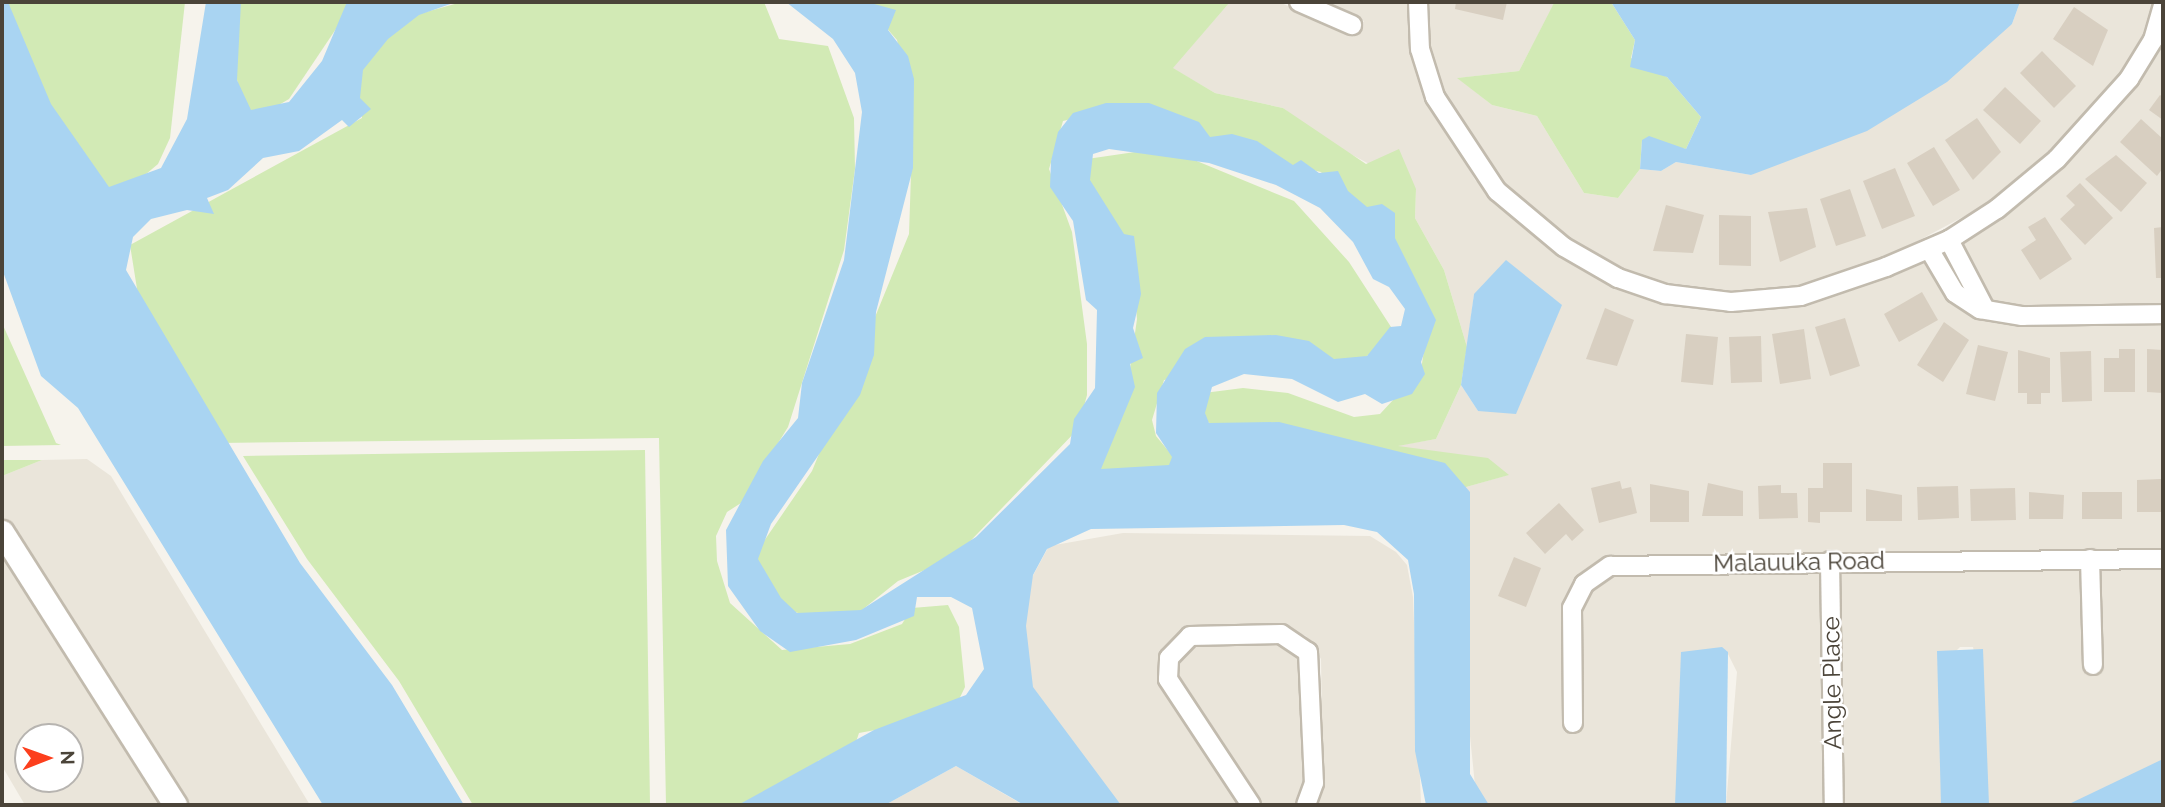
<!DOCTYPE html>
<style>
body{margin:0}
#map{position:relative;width:2165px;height:807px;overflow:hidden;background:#f6f3ec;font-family:Raleway,sans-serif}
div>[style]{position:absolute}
.residential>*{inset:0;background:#eae5da}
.green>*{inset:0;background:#d2eab5}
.water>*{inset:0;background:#a9d4f2}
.building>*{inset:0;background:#d8cfc1}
.roads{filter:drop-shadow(2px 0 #c2bbae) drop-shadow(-2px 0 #c2bbae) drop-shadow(0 2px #c2bbae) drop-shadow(0 -2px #c2bbae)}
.minor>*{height:18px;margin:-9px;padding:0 9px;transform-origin:9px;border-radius:9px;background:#fff}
.tertiary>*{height:23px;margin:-11.5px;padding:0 11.5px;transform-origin:11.5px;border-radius:11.5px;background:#fff}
span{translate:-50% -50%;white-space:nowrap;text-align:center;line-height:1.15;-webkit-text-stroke:5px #fff;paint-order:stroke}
.street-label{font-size:24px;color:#4b4439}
.frame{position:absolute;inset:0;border:4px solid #4b4439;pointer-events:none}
.north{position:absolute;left:14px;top:723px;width:70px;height:70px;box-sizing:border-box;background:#fff;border:2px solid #b7b4b0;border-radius:50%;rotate:89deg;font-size:19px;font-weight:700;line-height:28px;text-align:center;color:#4b4439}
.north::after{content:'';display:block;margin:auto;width:24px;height:32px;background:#fc3f1d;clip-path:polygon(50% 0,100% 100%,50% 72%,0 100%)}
</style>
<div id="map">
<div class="residential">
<div style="clip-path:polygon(1230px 2px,1279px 2px,1356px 36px,1364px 21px,1320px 2px,1409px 2px,1416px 72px,1475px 180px,1559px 254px,1630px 291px,1696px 308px,1778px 308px,1925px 260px,1957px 306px,1998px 323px,2163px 322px,2163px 550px,1605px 559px,1578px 578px,1563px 606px,1564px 732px,1582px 731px,1581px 610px,1591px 589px,1613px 574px,1821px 570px,1825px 805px,1726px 805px,1737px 672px,1726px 650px,1710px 650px,1682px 805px,1477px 805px,1465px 687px,1459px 489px,1508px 475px,1395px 446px,1436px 439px,1461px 385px,1478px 411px,1474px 294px,1467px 347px,1444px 270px,1415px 218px,1416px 189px,1330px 143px,1283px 108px,1215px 93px,1172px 68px)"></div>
<div style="clip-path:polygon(1428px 2px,1555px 2px,1519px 71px,1458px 78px,1492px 105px,1537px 116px,1584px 193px,1618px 198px,1640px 169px,1661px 171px,1676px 162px,1751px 175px,2012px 24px,2020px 2px,2154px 2px,2140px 47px,2122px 75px,2050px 153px,1991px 202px,1882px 260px,1799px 287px,1731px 294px,1667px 286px,1622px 270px,1570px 241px,1504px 186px,1444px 94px,1429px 48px)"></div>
<div style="clip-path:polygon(2163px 38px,2163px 306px,2022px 308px,1991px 302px,1959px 243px,2064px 164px,2136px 85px)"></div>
<div style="clip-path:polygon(87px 459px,111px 476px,310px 805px,186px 805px,2px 516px,2px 476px,42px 460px)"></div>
<div style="clip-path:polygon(1123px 533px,1370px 536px,1396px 552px,1407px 565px,1413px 597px,1421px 805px,1316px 805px,1323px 785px,1321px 659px,1306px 636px,1278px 625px,1198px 626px,1176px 634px,1161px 654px,1164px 693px,1240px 805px,1108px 805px,1028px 694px,1023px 594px,1049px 546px)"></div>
<div style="clip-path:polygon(evenodd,7px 557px,165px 805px,25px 805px,2px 766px,2px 560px,7px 557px,28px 737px,70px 737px,70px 779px,28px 779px,28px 737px)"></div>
<div style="clip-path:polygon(2099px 567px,2163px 567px,2163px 770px,2067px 805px,1984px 805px,1981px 691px,1973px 647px,1960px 647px,1947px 660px,1944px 805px,1843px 805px,1840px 569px,2081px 568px,2084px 673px,2102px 672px)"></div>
<div style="clip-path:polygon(1277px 642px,1303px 663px,1305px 783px,1294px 805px,1262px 805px,1177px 677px,1178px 660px,1194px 644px)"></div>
<div style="clip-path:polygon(956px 766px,1023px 805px,885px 805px)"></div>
</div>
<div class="green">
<div style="clip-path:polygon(2px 2px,185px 2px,170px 138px,158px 164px,126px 191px,99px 196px,64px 152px)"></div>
<div style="clip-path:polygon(238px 2px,354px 2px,289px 99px,248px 123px,233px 64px)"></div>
<div style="clip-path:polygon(462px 2px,764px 2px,779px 39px,828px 46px,854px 118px,855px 169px,844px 250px,788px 427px,741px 503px,727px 512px,716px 536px,717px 561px,730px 603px,782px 650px,850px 644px,902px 624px,912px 608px,948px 605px,959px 627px,965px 687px,951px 716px,859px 733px,855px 745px,837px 757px,819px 760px,804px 783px,758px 805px,666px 805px,659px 438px,219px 443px,142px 320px,130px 245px,362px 118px,357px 75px,390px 22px)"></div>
<div style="clip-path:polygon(864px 2px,1230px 2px,1173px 68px,1215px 93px,1283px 108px,1366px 164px,1399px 149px,1416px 189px,1415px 218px,1444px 270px,1467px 347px,1461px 385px,1436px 439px,1398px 446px,1488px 458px,1509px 475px,1459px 489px,1231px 438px,1198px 415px,1204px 393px,1243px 388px,1288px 393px,1354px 417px,1380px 414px,1421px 370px,1429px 318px,1321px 172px,1083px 116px,1063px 121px,1049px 169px,1072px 232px,1087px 344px,1087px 395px,1078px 429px,954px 558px,898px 581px,857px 614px,819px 620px,783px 608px,753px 557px,812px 471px,909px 234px,913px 114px,897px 40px)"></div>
<div style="clip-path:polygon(1611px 2px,1635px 40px,1631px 58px,1667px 77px,1701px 117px,1686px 149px,1642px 140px,1640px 169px,1618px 198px,1584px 193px,1537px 116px,1492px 105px,1457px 78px,1519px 71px,1554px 3px)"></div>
<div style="clip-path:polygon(1135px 152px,1187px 157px,1294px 201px,1349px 262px,1393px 330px,1385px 346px,1343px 369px,1322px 359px,1164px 380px,1152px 420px,1156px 436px,1180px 465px,1096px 480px,1128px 383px,1137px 319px,1131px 246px,1082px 175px,1087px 159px)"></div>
<div style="clip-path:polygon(2px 323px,56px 443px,61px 445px,2px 446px)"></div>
<div style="clip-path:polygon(645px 450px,650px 805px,473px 805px,399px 681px,307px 559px,243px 456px)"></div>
<div style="clip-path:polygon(2px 460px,42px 460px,2px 476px)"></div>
</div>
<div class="water">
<div style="clip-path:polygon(2px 2px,8px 2px,51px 104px,109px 187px,161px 168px,187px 119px,206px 2px,241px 2px,237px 80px,251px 110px,289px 102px,322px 61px,347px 2px,456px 2px,419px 15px,388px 39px,363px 70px,360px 98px,371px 109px,349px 127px,342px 120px,299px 151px,263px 158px,228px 190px,207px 198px,214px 214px,187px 210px,151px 219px,133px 237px,126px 270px,300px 563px,392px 685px,464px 805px,323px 805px,78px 408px,41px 376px,2px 269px)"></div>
<div style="clip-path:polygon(evenodd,786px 2px,867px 2px,896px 10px,888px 30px,908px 56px,914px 79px,913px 168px,876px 312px,874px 355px,860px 395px,771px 524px,758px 559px,781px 598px,797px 613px,861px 610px,976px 537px,1070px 444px,1074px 419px,1095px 388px,1097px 310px,1086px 300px,1073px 221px,1050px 187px,1051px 161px,1058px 132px,1073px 113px,1106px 103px,1149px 103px,1199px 122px,1210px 137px,1232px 134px,1257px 141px,1293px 165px,1301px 160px,1319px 173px,1338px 171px,1348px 191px,1367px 207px,1382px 204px,1395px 213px,1395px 238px,1436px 320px,1421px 362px,1425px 374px,1412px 394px,1382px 404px,1365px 394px,1338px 402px,1292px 379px,1244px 374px,1212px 387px,1205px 413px,1209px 423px,1279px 422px,1445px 463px,1470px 492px,1470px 774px,1489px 805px,1426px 805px,1415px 751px,1414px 594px,1408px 560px,1377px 532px,1344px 525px,1091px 529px,1047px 549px,1033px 575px,1026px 626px,1033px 687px,1121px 805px,1024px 805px,956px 766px,885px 805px,738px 805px,874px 730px,966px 695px,984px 669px,972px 608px,951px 597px,917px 597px,914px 616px,856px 640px,790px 652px,760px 631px,728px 586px,726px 530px,763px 461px,798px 418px,802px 383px,844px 260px,862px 112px,855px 73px,833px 39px,786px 2px,1109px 149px,1209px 163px,1276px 185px,1320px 208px,1353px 242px,1373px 279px,1389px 287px,1405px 309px,1401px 326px,1390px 327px,1367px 356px,1334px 359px,1309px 341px,1276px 335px,1205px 337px,1185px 349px,1157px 393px,1156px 433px,1172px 457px,1169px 465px,1101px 469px,1135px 387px,1130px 364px,1143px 358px,1133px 328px,1141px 294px,1134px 236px,1124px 234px,1090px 180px,1093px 154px,1109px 149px)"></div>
<div style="clip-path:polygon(1611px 2px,2020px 2px,2012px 24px,1947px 82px,1867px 131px,1751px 175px,1676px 162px,1661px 171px,1640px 169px,1642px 140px,1649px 136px,1686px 149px,1701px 117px,1667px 77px,1630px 67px,1635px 40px)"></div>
<div style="clip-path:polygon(1506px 260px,1562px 305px,1516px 414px,1478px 411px,1461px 385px,1474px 294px)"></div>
<div style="clip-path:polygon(1722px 647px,1728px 652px,1726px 805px,1675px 805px,1681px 652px)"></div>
<div style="clip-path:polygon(1983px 649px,1989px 805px,1941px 805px,1937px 651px)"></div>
<div style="clip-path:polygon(2163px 759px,2163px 805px,2067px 805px)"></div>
</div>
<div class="building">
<div style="clip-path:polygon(1456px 2px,1507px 2px,1503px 20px,1455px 9px)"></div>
<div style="clip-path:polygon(2074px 7px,2108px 30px,2093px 66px,2053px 39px)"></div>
<div style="clip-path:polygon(2042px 51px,2076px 86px,2054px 108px,2020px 73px)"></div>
<div style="clip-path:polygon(2005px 87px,2041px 121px,2020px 144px,1983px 110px)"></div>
<div style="clip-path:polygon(2160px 95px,2163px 97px,2163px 120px,2149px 110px)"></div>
<div style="clip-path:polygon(1977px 118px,2001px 152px,1973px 180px,1945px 140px)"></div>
<div style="clip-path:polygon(2141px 119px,2163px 139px,2163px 168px,2157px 176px,2120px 142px)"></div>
<div style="clip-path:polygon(1934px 147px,1960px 190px,1933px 206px,1907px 163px)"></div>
<div style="clip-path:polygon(2116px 155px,2147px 183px,2121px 212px,2085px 179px)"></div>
<div style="clip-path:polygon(1895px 168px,1915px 216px,1882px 229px,1863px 181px)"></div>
<div style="clip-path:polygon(2080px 183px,2113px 218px,2085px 245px,2060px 219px,2075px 205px,2066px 196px)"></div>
<div style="clip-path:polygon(1850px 189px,1866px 236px,1836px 246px,1820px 199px)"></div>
<div style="clip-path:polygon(1666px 205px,1704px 215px,1693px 253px,1653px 251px)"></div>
<div style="clip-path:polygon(1807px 208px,1816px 247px,1780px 262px,1768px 212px)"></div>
<div style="clip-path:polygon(1719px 215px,1751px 216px,1751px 266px,1719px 265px)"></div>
<div style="clip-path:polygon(2045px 217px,2072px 259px,2040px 280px,2021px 250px,2036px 240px,2028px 227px)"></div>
<div style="clip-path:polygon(2163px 227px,2163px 278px,2156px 278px,2154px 228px)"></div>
<div style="clip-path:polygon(1922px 292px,1938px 320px,1899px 342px,1884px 314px)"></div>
<div style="clip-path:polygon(1605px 308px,1634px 320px,1617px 366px,1586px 359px)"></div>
<div style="clip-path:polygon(1845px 318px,1860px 366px,1830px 376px,1815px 327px)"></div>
<div style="clip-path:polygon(1944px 322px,1969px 340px,1943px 382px,1917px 365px)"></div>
<div style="clip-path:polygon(1804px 329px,1811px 379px,1780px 384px,1772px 334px)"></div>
<div style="clip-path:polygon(1686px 334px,1718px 337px,1713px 385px,1681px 382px)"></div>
<div style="clip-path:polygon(1761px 336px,1762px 382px,1731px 383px,1729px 337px)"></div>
<div style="clip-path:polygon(1978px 345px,2008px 352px,1995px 401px,1966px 394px)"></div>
<div style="clip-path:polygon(2119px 349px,2135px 349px,2135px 392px,2104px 392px,2104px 358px,2119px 358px)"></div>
<div style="clip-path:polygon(2147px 349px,2163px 350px,2163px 393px,2147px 392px)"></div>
<div style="clip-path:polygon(2018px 350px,2050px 358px,2050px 393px,2041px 393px,2041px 404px,2027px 404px,2027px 393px,2018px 393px)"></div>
<div style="clip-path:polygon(2091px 351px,2092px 401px,2062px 402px,2060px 352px)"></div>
<div style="clip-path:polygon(1823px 463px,1852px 463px,1852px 512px,1820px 512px,1820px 523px,1808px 522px,1808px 488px,1823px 488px)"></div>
<div style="clip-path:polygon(2161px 479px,2163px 512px,2137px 512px,2137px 480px)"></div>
<div style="clip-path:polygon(1620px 481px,1622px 489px,1631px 487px,1637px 513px,1599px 523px,1591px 488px)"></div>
<div style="clip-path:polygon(1708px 483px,1743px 491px,1743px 516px,1702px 516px)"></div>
<div style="clip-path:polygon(1650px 484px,1689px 491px,1689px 522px,1650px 522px)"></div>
<div style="clip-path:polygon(1781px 485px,1781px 493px,1797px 493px,1798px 518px,1759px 519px,1758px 486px)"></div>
<div style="clip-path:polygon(1958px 486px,1959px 518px,1918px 520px,1917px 487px)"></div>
<div style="clip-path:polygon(2015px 488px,2016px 520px,1971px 521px,1970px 489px)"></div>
<div style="clip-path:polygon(1866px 489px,1902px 495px,1902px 521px,1866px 521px)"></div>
<div style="clip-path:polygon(2029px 492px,2064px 495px,2063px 519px,2029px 519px)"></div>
<div style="clip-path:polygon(2082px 492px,2122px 492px,2122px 519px,2082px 519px)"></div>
<div style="clip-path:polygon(1559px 503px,1584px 530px,1572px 541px,1566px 534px,1545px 554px,1526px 533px)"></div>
<div style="clip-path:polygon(1514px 557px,1541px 568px,1526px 607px,1498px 596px)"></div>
</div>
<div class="roads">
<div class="minor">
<div style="left:1299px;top:2px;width:58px;rotate:23.5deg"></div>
<div style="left:1418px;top:2px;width:47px;rotate:87.6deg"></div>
<div style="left:1420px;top:49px;width:50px;rotate:72.6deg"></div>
<div style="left:1435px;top:97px;width:113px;rotate:56.6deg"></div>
<div style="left:1497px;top:191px;width:87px;rotate:39.9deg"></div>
<div style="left:1564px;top:247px;width:62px;rotate:29.9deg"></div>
<div style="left:1618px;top:278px;width:50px;rotate:18.8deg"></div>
<div style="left:1665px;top:294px;width:66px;rotate:6.9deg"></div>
<div style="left:1731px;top:302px;width:70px;rotate:-4.9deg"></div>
<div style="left:1801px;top:296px;width:90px;rotate:-18.8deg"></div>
<div style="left:1886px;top:267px;width:69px;rotate:-23.2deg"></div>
<div style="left:1949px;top:240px;width:57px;rotate:-32.9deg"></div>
<div style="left:1997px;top:209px;width:78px;rotate:-39.8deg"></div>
<div style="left:2057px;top:159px;width:108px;rotate:-48deg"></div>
<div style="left:2129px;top:79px;width:46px;rotate:-58.4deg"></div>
<div style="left:2153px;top:40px;width:36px;rotate:-74deg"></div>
<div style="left:1949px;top:240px;width:76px;rotate:62.4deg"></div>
<div style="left:1929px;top:249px;width:51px;rotate:59.4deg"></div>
<div style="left:1955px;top:293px;width:30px;rotate:33deg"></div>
<div style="left:1980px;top:309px;width:43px;rotate:9.5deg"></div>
<div style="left:2022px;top:316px;width:141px;rotate:-0.8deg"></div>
<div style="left:2090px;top:559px;width:106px;rotate:88.4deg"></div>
<div style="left:1830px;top:561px;width:244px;rotate:89.1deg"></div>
<div style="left:1573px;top:723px;width:115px;rotate:-90.5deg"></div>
<div style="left:1572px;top:608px;width:27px;rotate:-63deg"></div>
<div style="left:1584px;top:584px;width:32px;rotate:-35deg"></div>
<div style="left:1610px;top:566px;width:553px;rotate:-0.73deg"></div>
<div style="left:1251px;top:805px;width:151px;rotate:-123.4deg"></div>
<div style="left:1168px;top:679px;width:21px;rotate:-87deg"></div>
<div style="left:1169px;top:658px;width:30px;rotate:-46deg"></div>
<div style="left:1190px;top:636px;width:91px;rotate:-1.3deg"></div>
<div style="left:1281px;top:634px;width:32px;rotate:34deg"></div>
<div style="left:1308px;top:652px;width:131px;rotate:87.4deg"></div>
<div style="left:1314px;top:783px;width:23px;rotate:110deg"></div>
</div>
<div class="tertiary">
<div style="left:2px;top:532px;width:323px;rotate:57.6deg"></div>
</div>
</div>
<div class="street-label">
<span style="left:1799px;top:562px;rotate:-1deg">Malauuka Road</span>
<span style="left:1832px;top:683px;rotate:-91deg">Angle Place</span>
</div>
<div class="frame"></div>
<div class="north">N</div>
</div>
